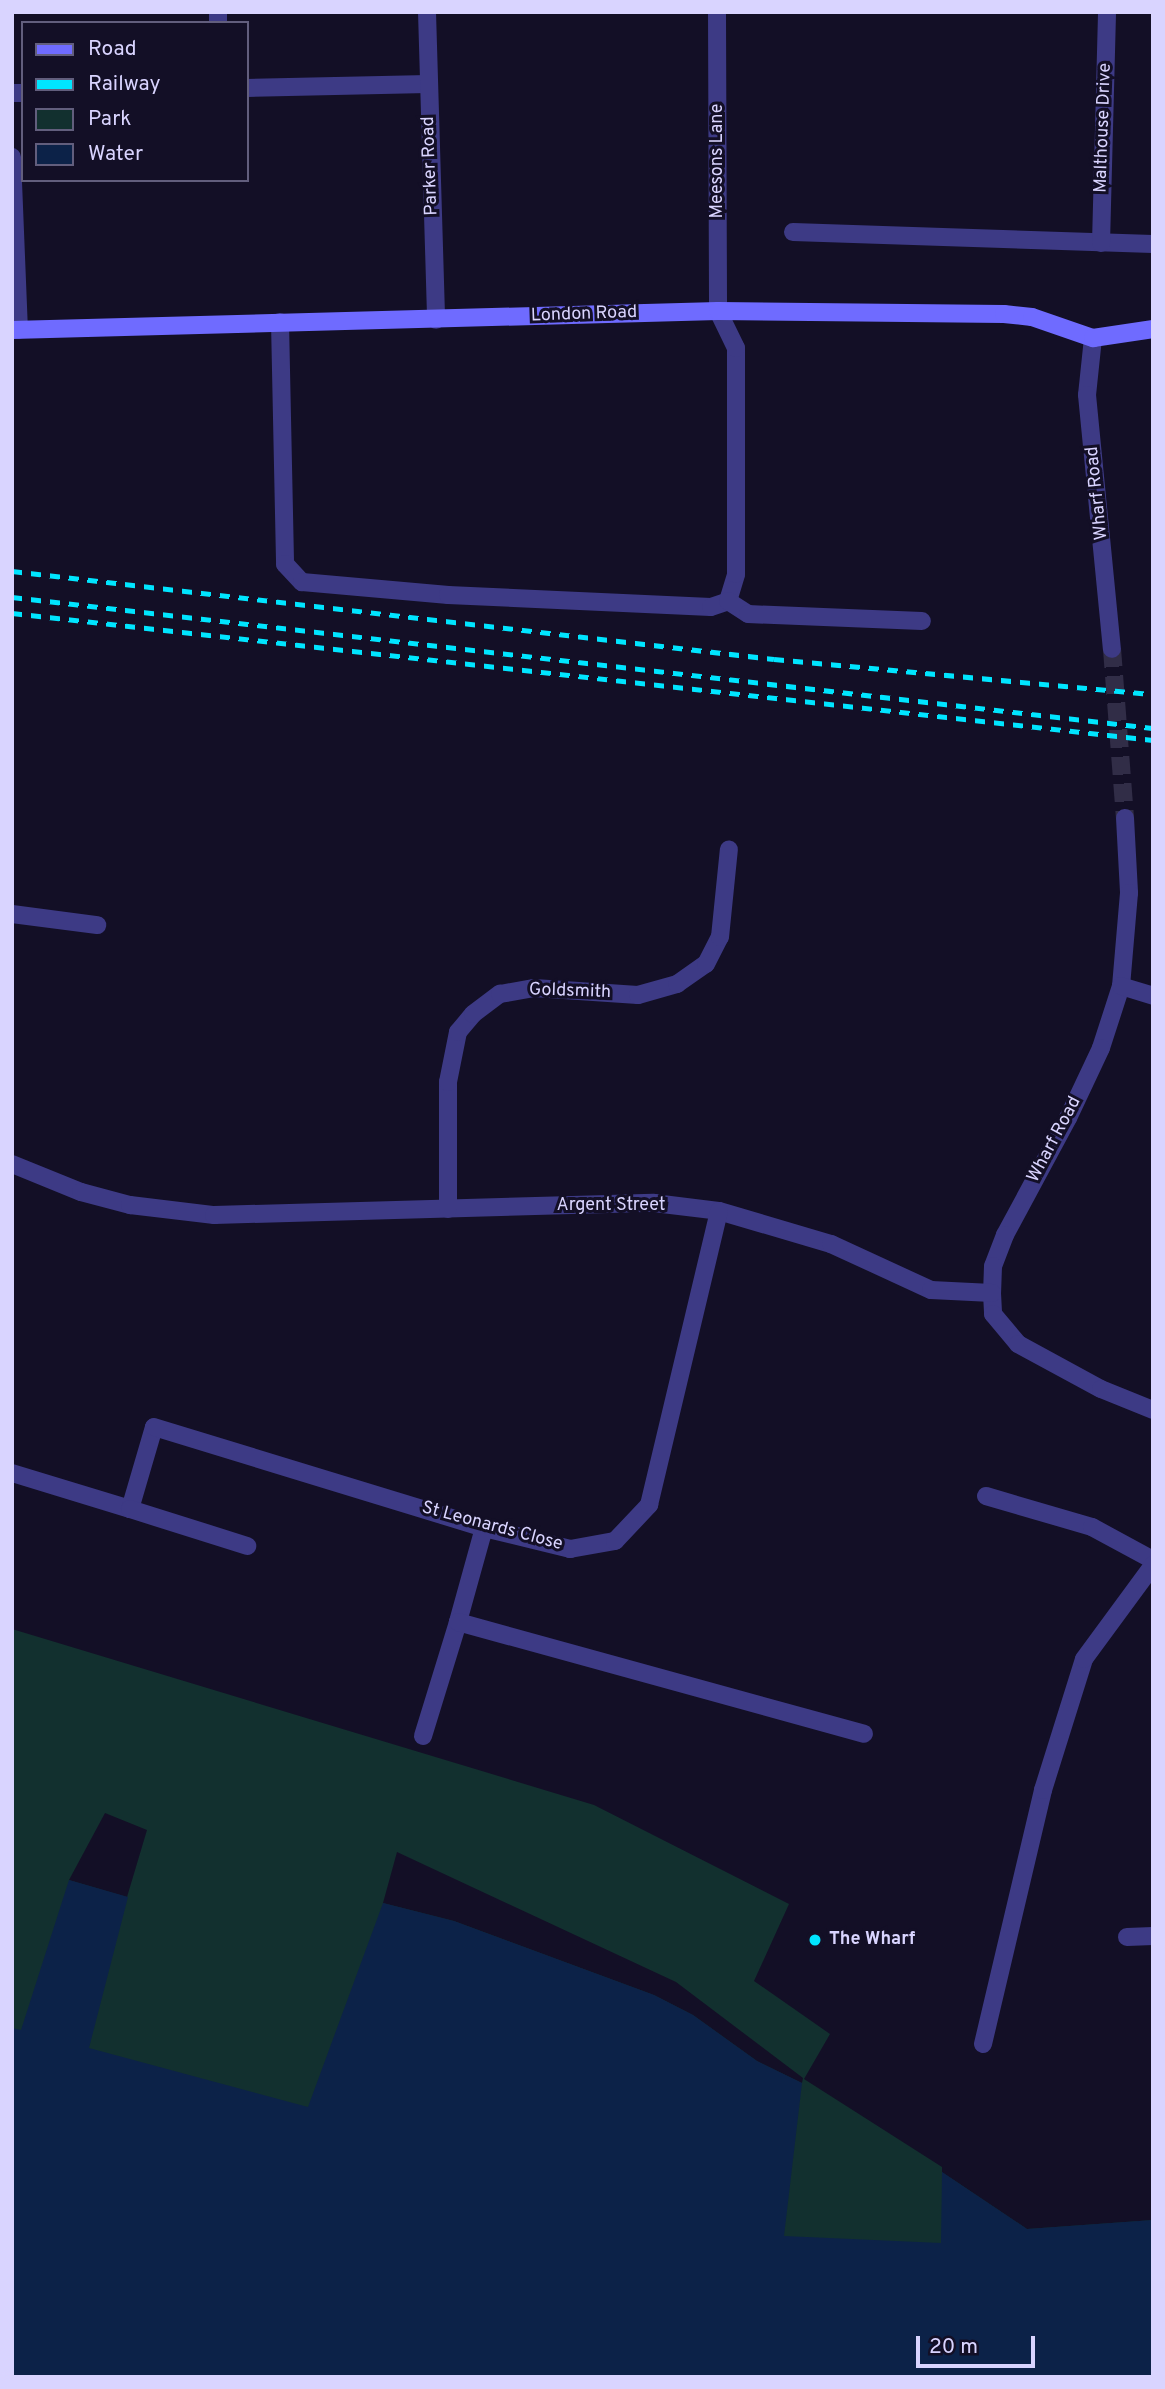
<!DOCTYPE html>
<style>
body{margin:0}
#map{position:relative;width:1165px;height:2389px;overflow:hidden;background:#130f26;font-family:Overpass,sans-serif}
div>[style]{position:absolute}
.green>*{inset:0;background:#12302f}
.water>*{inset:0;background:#0c2248}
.street-tunnel>*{height:18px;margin-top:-9px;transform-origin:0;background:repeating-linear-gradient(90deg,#312d47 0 18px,transparent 0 27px)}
.lane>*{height:18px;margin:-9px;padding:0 9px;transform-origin:9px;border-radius:9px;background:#3d3a85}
.street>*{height:18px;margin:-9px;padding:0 9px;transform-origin:9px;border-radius:9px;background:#3d3a85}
.secondary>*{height:18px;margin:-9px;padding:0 9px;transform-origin:9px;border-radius:9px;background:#6f6bff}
.rail>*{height:5px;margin-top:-2.5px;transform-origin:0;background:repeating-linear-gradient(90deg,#00e5ff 0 10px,transparent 0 19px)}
.dots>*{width:19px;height:19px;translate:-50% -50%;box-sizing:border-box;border:4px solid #130f26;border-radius:50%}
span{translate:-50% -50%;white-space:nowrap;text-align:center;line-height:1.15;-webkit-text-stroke:6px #130f26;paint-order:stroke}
.street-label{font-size:18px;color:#d9d4ff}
.poi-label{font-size:18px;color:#d9d4ff;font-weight:700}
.left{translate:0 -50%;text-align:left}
.frame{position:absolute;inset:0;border:14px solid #d9d4ff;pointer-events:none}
.legend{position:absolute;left:21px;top:21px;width:228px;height:161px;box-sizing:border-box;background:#130f26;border:2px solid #625e7d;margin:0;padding:9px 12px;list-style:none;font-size:21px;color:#d9d4ff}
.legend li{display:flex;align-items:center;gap:14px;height:35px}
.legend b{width:35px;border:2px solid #625e7d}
.scale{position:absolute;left:916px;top:2336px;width:119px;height:32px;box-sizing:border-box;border:4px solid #d9d4ff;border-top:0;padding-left:9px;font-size:21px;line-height:24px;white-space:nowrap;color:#d9d4ff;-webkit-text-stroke:5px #130f26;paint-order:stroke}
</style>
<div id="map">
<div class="green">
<div style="clip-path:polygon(evenodd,12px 1629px,594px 1805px,789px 1904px,754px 1981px,830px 2034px,804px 2079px,942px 2167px,942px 2172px,1027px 2229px,1153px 2220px,1153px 2377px,12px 2377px,12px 1629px,105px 1813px,147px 1830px,127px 1897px,69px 1880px,105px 1813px,12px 1629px,397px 1852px,676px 1982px,803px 2078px,802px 2083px,757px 2061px,693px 2015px,654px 1995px,454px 1921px,383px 1903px,397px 1852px)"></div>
</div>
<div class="water">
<div style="clip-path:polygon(69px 1880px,128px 1897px,89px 2048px,308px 2107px,383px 1903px,454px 1921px,654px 1995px,693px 2015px,757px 2061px,802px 2083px,784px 2236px,941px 2243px,942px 2172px,1027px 2229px,1153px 2220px,1153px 2377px,12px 2377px,12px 2028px,21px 2030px)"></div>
</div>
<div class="street-tunnel">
<div style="left:1112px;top:649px;width:169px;rotate:85.6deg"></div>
</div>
<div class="lane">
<div style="left:218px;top:12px;width:11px;rotate:90deg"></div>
<div style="left:247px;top:88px;width:181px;rotate:-1.3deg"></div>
<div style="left:12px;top:93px;width:11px"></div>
<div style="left:280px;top:322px;width:242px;rotate:88.8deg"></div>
<div style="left:285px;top:564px;width:25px;rotate:47deg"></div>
<div style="left:302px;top:582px;width:147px;rotate:5.1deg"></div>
<div style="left:448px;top:595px;width:263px;rotate:2.6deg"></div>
<div style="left:711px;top:607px;width:18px;rotate:-19deg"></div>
<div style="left:728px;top:601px;width:28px;rotate:-73deg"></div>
<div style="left:736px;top:574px;width:226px;rotate:-90deg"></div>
<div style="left:736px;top:348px;width:41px;rotate:-115.9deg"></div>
<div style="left:728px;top:601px;width:24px;rotate:33deg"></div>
<div style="left:748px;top:614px;width:174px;rotate:2.3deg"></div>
<div style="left:12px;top:1473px;width:123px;rotate:17deg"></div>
<div style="left:130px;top:1509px;width:85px;rotate:-73.7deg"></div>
<div style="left:986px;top:1496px;width:110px;rotate:16.3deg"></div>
<div style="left:1092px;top:1527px;width:69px;rotate:28.4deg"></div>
<div style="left:130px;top:1509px;width:123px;rotate:17.5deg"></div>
<div style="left:423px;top:1736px;width:119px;rotate:-72.9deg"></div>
<div style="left:1127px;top:1937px;width:26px;rotate:-2deg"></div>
<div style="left:983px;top:2044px;width:261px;rotate:-76.7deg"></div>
</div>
<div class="street">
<div style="left:427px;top:12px;width:308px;rotate:88.3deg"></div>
<div style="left:717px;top:12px;width:299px;rotate:89.8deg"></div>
<div style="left:12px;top:157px;width:173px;rotate:87.7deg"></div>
<div style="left:793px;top:232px;width:360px;rotate:1.9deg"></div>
<div style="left:1101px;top:243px;width:231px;rotate:-88.5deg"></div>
<div style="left:1093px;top:338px;width:57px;rotate:96deg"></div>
<div style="left:1087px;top:395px;width:255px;rotate:84.4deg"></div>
<div style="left:1125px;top:818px;width:75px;rotate:86.9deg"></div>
<div style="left:1129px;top:893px;width:93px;rotate:94.9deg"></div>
<div style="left:1121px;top:986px;width:65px;rotate:107.9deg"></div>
<div style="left:1101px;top:1048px;width:77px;rotate:115.2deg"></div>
<div style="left:1068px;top:1118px;width:133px;rotate:118.3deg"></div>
<div style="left:1005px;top:1235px;width:33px;rotate:111deg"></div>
<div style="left:993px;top:1266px;width:27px;rotate:92deg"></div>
<div style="left:992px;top:1293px;width:21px;rotate:87deg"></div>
<div style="left:993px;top:1314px;width:39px;rotate:50deg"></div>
<div style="left:1018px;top:1344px;width:94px;rotate:28.5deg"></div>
<div style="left:1101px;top:1389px;width:56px;rotate:22deg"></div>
<div style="left:12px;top:914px;width:86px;rotate:7.4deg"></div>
<div style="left:1121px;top:986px;width:34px;rotate:17deg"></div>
<div style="left:12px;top:1164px;width:74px;rotate:22.1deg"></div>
<div style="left:81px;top:1192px;width:51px;rotate:14.9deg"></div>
<div style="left:130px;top:1205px;width:85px;rotate:6.8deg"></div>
<div style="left:214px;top:1215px;width:440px;rotate:-1.6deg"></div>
<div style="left:654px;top:1203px;width:65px;rotate:7deg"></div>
<div style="left:719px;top:1211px;width:117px;rotate:16.4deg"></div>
<div style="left:831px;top:1244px;width:110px;rotate:24.7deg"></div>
<div style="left:931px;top:1290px;width:61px;rotate:2.8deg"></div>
<div style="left:448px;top:1209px;width:127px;rotate:-90deg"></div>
<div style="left:448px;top:1082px;width:51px;rotate:-78.7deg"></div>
<div style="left:458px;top:1032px;width:23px;rotate:-50deg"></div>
<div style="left:473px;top:1014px;width:34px;rotate:-37deg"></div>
<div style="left:500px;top:994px;width:35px;rotate:-10deg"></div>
<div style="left:534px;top:988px;width:104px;rotate:3.9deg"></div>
<div style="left:638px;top:995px;width:41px;rotate:-15.8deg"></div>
<div style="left:677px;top:984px;width:35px;rotate:-35deg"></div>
<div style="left:706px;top:964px;width:30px;rotate:-63deg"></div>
<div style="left:720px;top:937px;width:88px;rotate:-84.2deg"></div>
<div style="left:154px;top:1427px;width:345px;rotate:17deg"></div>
<div style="left:484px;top:1528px;width:89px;rotate:13.7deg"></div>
<div style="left:570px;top:1549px;width:46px;rotate:-10.1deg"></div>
<div style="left:615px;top:1541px;width:50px;rotate:-46.6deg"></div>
<div style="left:649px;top:1505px;width:302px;rotate:-76.6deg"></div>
<div style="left:484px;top:1528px;width:98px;rotate:105.5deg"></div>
<div style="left:458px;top:1622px;width:421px;rotate:15.4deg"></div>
<div style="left:1043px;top:1790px;width:137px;rotate:-72.6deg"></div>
<div style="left:1084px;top:1659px;width:117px;rotate:-53.7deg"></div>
</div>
<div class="secondary">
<div style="left:12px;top:330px;width:706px;rotate:-1.54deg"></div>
<div style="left:718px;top:311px;width:286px;rotate:0.6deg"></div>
<div style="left:1004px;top:314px;width:28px;rotate:6deg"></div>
<div style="left:1032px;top:317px;width:65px;rotate:19deg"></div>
<div style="left:1093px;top:338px;width:61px;rotate:-8.5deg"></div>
</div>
<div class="rail">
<div style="left:12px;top:571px;width:767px;rotate:6.59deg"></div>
<div style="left:774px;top:659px;width:381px;rotate:5.3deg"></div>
<div style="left:12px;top:597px;width:1148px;rotate:6.55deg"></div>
<div style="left:12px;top:613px;width:1148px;rotate:6.35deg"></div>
</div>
<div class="dots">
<div style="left:815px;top:1940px;background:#00e5ff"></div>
</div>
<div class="street-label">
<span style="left:1104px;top:128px;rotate:-88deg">Malthouse Drive</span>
<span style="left:718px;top:161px;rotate:-90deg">Meesons Lane</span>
<span style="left:431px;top:166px;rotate:-92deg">Parker Road</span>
<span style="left:584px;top:315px;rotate:-2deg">London Road</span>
<span style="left:1098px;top:493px;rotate:-96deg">Wharf Road</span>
<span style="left:570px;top:992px;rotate:2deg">Goldsmith</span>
<span style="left:1055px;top:1140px;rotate:-62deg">Wharf Road</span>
<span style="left:611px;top:1206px">Argent Street</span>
<span style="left:492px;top:1527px;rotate:15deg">St Leonards Close</span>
</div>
<div class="poi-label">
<span class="left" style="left:829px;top:1940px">The Wharf</span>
</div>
<div class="frame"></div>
<ul class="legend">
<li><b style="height:9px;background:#6f6bff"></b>Road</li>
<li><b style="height:9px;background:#00e5ff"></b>Railway</li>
<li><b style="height:19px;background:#12302f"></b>Park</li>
<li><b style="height:19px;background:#0c2248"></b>Water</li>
</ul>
<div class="scale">20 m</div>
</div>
